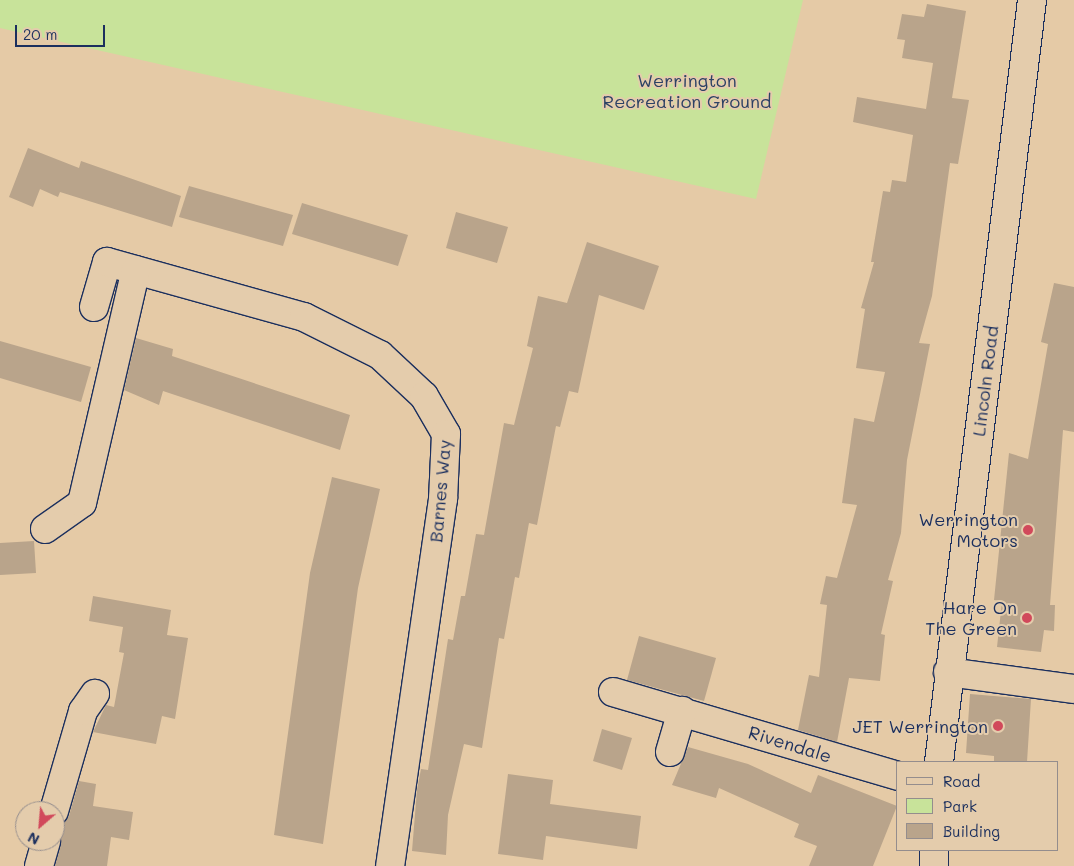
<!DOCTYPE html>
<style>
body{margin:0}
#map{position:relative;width:1074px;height:866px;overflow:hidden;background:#e5caa6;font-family:Mali,sans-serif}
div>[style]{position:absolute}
.green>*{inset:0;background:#c8e39a}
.building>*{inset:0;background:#b9a48b}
.roads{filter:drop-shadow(1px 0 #1b2f5e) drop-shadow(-1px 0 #1b2f5e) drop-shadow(0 1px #1b2f5e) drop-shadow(0 -1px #1b2f5e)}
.minor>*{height:28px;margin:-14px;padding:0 14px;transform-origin:14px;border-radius:14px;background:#e4ccac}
.dots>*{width:14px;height:14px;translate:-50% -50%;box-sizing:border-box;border:2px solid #e4ccac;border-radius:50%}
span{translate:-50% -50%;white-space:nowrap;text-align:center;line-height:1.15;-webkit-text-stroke:4px #e4ccac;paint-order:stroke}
.park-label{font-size:18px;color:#2c4164}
.street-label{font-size:18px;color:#1b2f5e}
.poi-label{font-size:18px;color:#1b2f5e}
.right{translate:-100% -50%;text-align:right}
.legend{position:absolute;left:896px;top:761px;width:162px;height:90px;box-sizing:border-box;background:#e4ccac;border:1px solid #948d8d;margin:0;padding:6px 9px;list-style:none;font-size:15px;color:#1b2f5e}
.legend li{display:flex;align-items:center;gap:10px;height:25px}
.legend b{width:25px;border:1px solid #948d8d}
.north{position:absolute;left:15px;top:801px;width:50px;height:50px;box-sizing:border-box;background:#e4ccac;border:1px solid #948d8d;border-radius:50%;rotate:207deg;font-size:14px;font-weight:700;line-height:20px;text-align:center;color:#1b2f5e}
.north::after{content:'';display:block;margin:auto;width:18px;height:22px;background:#d1495b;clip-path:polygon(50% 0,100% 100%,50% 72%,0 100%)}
.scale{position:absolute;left:15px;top:25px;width:90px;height:22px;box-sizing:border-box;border:2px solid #1b2f5e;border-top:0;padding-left:6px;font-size:15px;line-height:18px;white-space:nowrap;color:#1b2f5e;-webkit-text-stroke:4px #e4ccac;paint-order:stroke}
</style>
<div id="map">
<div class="green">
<div style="clip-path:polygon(0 0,803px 0,756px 199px,0 28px)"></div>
</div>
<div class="building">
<div style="clip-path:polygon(927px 4px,966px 11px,952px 98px,969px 100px,958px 164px,950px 163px,932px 296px,919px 343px,930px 344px,907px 460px,901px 533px,888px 580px,893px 581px,881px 634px,885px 635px,880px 681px,849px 678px,837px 742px,798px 730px,809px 675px,819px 677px,827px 605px,820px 604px,826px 576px,837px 578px,857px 505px,842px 503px,854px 418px,874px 422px,885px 372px,856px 368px,865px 309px,861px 308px,874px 262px,871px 262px,883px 191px,890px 192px,892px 180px,906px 182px,913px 135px,853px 122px,857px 97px,926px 109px,933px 63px,902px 58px,905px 40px,897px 39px,902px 14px,924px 17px)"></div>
<div style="clip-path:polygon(28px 148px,79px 168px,81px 161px,181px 196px,172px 227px,60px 192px,58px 197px,40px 189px,33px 207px,9px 197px)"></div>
<div style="clip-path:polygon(189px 186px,293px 215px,283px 246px,179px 217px)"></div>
<div style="clip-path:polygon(302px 203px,408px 235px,398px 266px,292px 234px)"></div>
<div style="clip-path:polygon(456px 212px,508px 227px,497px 263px,446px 248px)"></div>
<div style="clip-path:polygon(587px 242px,659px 266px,644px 310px,599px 295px,578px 393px,569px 391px,560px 427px,556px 426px,537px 525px,529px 523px,519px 578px,515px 577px,504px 639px,499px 638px,482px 748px,464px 744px,448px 815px,446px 855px,412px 851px,417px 790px,421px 769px,428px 770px,448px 639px,453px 640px,461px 596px,465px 596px,476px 534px,484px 535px,504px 423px,514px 425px,533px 348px,527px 346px,538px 296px,567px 303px)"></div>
<div style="clip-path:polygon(1054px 283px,1074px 287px,1074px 432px,1063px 430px,1050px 605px,1055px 605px,1054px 631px,1044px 630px,1041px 652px,997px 647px,1002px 601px,994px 600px,1009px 453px,1028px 459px,1048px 344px,1041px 342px)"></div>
<div style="clip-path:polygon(136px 338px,173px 349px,172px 356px,350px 415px,340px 450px,163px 391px,159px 405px,124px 390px)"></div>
<div style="clip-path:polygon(0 341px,91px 367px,81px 402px,0 378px)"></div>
<div style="clip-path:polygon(332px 477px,380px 489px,358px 588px,323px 844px,274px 835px,310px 573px)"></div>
<div style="clip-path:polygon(34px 541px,36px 573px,0 575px,0 543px)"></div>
<div style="clip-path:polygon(93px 596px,171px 610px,167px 635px,188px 638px,175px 719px,162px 716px,156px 744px,93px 732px,106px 705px,114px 707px,124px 653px,119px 652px,123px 627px,89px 621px)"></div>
<div style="clip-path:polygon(639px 636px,716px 658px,704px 701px,627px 680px)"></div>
<div style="clip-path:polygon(970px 694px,1031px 699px,1027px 762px,994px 762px,994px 756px,966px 753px)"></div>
<div style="clip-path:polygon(602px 729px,632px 738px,622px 770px,593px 761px)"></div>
<div style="clip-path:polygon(688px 747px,748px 764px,811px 793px,818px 775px,897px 806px,873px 866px,809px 866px,817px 846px,794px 837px,799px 824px,719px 788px,716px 798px,672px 785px)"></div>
<div style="clip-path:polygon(508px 774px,553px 780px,550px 804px,641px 816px,637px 849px,546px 836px,543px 860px,498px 854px)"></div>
<div style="clip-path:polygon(79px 781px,96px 784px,93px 806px,133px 812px,129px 840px,111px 837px,107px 866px,55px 866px,61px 845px,58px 826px,69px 816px)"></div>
</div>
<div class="roads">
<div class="minor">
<div style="left:94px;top:307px;width:47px;rotate:-73.9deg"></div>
<div style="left:107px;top:262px;width:205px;rotate:15.6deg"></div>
<div style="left:304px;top:317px;width:85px;rotate:26.6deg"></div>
<div style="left:380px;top:355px;width:60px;rotate:43deg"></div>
<div style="left:424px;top:396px;width:44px;rotate:59.9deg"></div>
<div style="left:446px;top:434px;width:65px;rotate:92.6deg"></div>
<div style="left:443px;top:499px;width:371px;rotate:98.2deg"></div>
<div style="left:45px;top:529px;width:45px;rotate:-35.1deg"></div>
<div style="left:82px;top:503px;width:239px;rotate:-77deg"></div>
<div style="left:948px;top:672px;width:127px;rotate:7.7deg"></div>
<div style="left:613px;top:692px;width:297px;rotate:16.4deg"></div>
<div style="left:670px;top:752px;width:43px;rotate:-73.7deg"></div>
<div style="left:939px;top:762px;width:768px;rotate:-83.04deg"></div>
<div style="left:54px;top:811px;width:104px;rotate:-73.8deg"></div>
<div style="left:83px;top:711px;width:21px;rotate:-55deg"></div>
<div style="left:39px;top:866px;width:26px;rotate:-74deg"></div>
<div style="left:934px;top:866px;width:16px;rotate:-90deg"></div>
</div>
</div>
<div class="dots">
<div style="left:1028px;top:530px;background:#d1495b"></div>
<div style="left:1027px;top:618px;background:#d1495b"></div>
<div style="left:998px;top:726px;background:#d1495b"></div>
</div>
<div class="park-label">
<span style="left:687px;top:91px">Werrington<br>Recreation Ground</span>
</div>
<div class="street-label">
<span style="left:985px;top:381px;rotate:-83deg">Lincoln Road</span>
<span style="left:440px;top:491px;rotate:-85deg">Barnes Way</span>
<span style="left:790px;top:744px;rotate:17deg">Rivendale</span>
</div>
<div class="poi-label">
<span class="right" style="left:1018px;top:530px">Werrington<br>Motors</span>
<span class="right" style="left:1017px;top:618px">Hare On<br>The Green</span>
<span class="right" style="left:988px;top:726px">JET Werrington</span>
</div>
<ul class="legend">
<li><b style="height:6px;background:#e4ccac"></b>Road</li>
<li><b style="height:14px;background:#c8e39a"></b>Park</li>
<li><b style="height:14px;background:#b9a48b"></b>Building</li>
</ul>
<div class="north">N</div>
<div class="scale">20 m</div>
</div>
